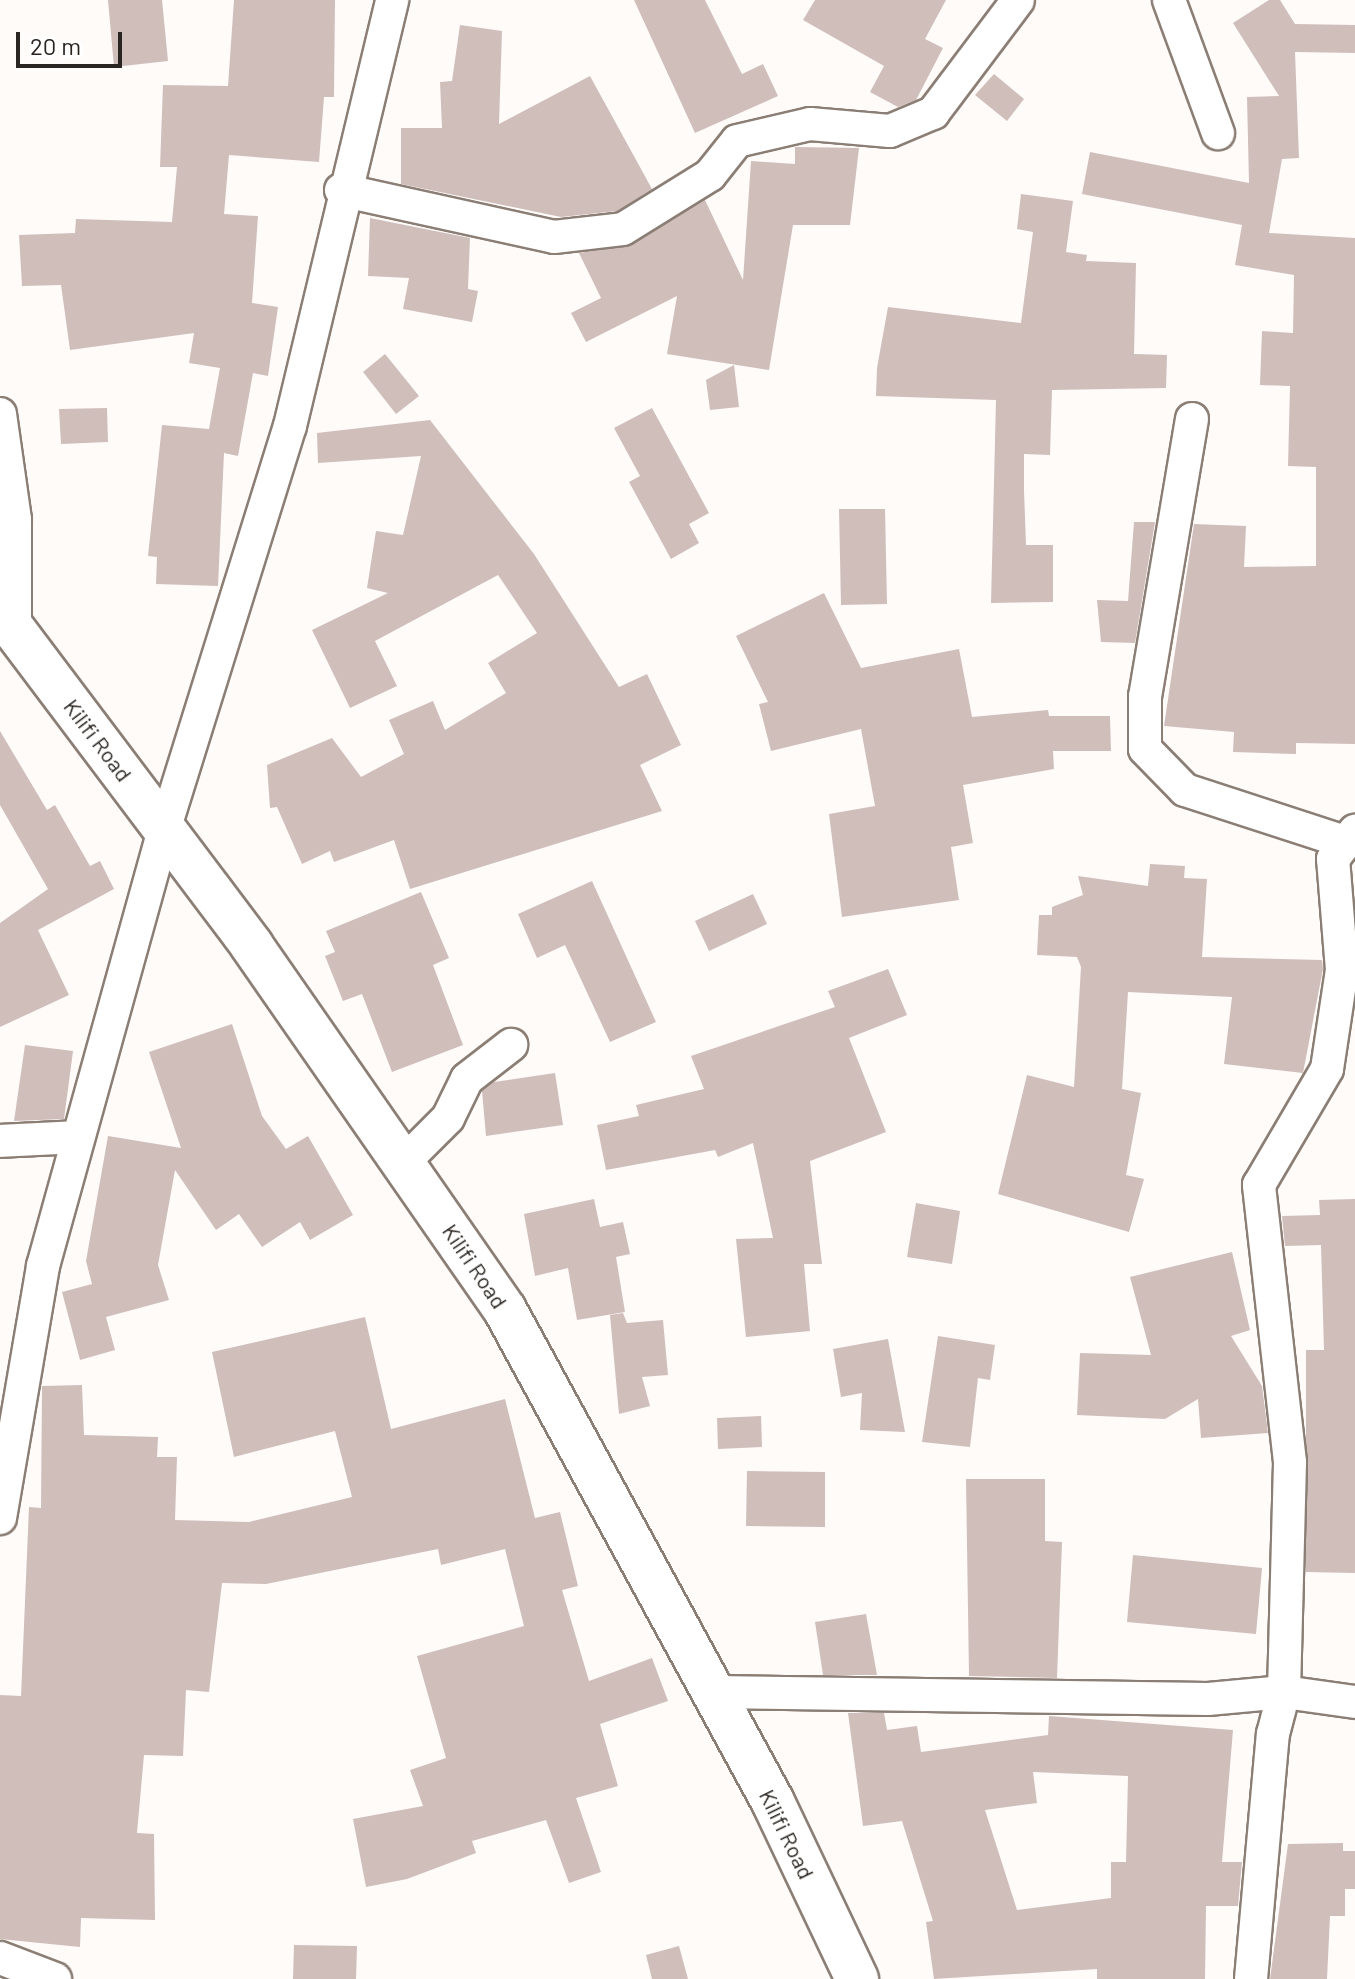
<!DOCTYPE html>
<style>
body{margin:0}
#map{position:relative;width:1355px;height:1979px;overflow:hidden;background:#fefbf9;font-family:Barlow,sans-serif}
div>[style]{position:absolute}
.building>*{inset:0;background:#d0bebb}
.roads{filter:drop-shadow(2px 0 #8b7e75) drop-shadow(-2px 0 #8b7e75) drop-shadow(0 2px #8b7e75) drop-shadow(0 -2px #8b7e75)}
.minor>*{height:32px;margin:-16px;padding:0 16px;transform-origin:16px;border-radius:16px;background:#fff}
.tertiary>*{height:42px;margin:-21px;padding:0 21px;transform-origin:21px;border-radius:21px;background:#fff}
span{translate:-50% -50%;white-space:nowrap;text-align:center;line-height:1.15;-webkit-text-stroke:7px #fff;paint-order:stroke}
.street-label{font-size:22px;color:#2a2521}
.scale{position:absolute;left:16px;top:32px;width:106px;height:36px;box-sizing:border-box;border:4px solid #2a2521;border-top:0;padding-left:10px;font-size:24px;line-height:28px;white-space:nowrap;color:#2a2521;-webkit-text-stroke:6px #fff;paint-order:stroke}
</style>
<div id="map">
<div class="building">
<div style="clip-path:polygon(108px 0,162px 0,168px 61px,114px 67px)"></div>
<div style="clip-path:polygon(234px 0,335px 0,334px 97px,324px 97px,319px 162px,229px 155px,224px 214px,258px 216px,252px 303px,278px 307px,268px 376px,253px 373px,238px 456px,224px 453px,218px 586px,156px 584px,157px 557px,148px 556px,162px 425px,209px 429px,220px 368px,189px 363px,194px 333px,70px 350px,61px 285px,22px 286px,19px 235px,75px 233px,76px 219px,172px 222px,177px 167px,160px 167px,163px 85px,228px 86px)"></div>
<div style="clip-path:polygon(634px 0,705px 0,742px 74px,763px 64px,778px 96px,695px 133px)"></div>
<div style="clip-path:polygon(815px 0,946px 0,925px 39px,943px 48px,916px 100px,898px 107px,870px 92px,884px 66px,803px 20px)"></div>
<div style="clip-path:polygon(1269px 0,1280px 0,1295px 24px,1355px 25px,1355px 53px,1295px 52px,1299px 158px,1282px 159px,1269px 233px,1355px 238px,1355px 744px,1296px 743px,1296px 754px,1233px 752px,1234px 732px,1164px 726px,1194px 524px,1246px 526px,1244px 567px,1316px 566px,1316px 467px,1288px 466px,1290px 386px,1260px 385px,1262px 331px,1293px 333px,1294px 275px,1235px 265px,1242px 225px,1082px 194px,1090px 152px,1249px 183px,1247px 97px,1279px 96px,1233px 23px)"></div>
<div style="clip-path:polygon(460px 25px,502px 31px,499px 124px,590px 76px,652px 189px,617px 211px,561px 217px,401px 184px,401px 128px,442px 128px,440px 82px,452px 81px)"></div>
<div style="clip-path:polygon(994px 74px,1024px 99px,1007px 121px,975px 95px)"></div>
<div style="clip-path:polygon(795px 147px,859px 148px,850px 225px,793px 225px,769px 370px,667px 354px,677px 296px,586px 342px,571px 313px,601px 298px,579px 253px,632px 245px,705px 200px,743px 280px,751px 161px,795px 164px)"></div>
<div style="clip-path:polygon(1021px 194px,1073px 201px,1066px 252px,1087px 255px,1086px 261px,1136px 263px,1134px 354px,1167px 355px,1166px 388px,1052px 390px,1050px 455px,1024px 454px,1024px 490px,1026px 545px,1053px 545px,1053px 602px,991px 603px,996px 400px,876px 396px,877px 368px,888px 307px,1021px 323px,1033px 232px,1017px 229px)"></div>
<div style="clip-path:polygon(370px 218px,470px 238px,468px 289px,478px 291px,472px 322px,403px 309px,409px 278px,368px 276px)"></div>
<div style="clip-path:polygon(385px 354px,419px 396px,396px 414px,363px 372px)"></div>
<div style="clip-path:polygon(734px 365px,739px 407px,710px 410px,706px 380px)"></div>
<div style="clip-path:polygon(107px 408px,108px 442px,61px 444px,59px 409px)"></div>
<div style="clip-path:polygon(652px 408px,709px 513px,689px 524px,699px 543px,671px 559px,629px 482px,640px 476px,614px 428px)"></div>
<div style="clip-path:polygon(430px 420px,534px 554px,619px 687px,647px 674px,681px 745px,640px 765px,662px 811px,410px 889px,394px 840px,334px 862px,330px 851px,302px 864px,277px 807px,270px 808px,267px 765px,332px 738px,361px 777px,404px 754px,389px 720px,433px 701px,445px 730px,506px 693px,488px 663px,537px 633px,498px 575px,375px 641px,397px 686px,350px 708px,312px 630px,388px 593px,367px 588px,376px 531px,403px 535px,421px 456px,318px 463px,317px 433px)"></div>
<div style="clip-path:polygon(839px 509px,885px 509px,887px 604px,841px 605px)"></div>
<div style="clip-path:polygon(1134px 522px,1155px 522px,1135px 643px,1101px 642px,1097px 600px,1128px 601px)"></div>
<div style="clip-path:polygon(824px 593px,861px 668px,959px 649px,972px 717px,1048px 710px,1049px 716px,1110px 716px,1111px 751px,1053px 751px,1054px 769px,963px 785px,973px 843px,951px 847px,959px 900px,842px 917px,829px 814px,875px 806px,861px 729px,771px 751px,759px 704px,768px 702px,736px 636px)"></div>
<div style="clip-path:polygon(0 731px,47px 810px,55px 805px,90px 866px,100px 861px,114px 889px,38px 930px,69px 995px,0 1027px,0 923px,48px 889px,0 805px)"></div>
<div style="clip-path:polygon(1150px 864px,1185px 866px,1184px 878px,1207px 879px,1202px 957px,1322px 960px,1323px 969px,1303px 1073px,1224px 1064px,1232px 997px,1128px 992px,1122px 1089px,1141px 1093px,1126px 1175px,1144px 1179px,1129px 1232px,998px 1194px,1027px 1075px,1074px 1087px,1081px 967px,1077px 957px,1037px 955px,1039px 915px,1052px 915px,1052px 907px,1083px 895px,1078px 876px,1148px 886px)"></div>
<div style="clip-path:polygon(592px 881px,656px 1022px,610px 1042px,565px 945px,537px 958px,518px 914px)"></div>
<div style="clip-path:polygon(421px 892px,449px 958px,433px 965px,463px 1045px,392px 1072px,362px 994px,343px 1001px,325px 956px,335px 952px,326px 931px)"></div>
<div style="clip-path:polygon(753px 894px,767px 924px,709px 951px,695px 921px)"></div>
<div style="clip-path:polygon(888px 969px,907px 1015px,849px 1038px,886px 1132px,810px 1161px,822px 1264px,804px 1264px,810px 1331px,746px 1337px,736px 1239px,773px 1238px,753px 1143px,718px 1157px,715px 1150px,606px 1170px,597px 1125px,639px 1116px,636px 1105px,704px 1089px,691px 1056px,835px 1007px,828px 991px)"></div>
<div style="clip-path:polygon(232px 1024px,262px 1116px,286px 1149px,308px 1136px,353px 1215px,310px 1240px,300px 1222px,262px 1247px,239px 1214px,216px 1230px,175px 1170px,158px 1265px,169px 1300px,106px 1317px,115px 1350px,80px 1360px,62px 1292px,92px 1284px,86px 1261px,108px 1136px,181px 1148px,149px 1052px)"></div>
<div style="clip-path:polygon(25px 1045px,73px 1051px,64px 1119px,14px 1121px)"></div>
<div style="clip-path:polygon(555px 1073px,563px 1125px,486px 1136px,482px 1091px,494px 1082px)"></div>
<div style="clip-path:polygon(594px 1199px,600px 1227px,623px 1222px,630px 1254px,616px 1257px,625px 1312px,577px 1320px,568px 1268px,535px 1276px,524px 1214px)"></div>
<div style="clip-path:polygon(1355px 1199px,1355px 1573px,1306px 1572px,1306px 1350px,1324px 1350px,1321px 1245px,1285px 1246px,1282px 1216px,1320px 1215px,1319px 1200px)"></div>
<div style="clip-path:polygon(916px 1203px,960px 1211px,952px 1264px,907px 1257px)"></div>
<div style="clip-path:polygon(1232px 1252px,1250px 1330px,1231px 1336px,1262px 1386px,1268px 1433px,1201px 1438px,1198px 1399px,1165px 1419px,1077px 1415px,1080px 1353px,1151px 1355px,1130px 1277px)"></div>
<div style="clip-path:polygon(623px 1313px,627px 1323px,663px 1320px,668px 1375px,642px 1377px,650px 1406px,619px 1414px,610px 1315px)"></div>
<div style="clip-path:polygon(365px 1317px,391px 1429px,505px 1399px,535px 1518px,560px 1512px,578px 1586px,562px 1590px,589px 1681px,652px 1658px,668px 1701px,600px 1724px,618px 1786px,576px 1798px,601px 1872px,569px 1883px,546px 1820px,472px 1841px,476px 1853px,407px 1879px,366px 1887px,353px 1819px,423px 1806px,410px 1770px,446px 1758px,417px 1656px,524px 1626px,505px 1549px,441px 1565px,438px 1549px,266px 1584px,222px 1583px,209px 1692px,186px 1690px,183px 1756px,144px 1755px,137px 1833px,154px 1834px,155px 1920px,81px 1918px,80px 1947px,0 1939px,0 1695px,21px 1696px,29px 1507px,41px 1508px,42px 1386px,82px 1385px,84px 1435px,158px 1437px,157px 1457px,177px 1457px,175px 1520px,249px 1522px,352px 1497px,335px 1431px,234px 1457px,212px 1352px)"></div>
<div style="clip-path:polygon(938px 1336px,995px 1345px,990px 1380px,978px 1378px,970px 1447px,922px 1442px)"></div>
<div style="clip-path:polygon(888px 1339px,905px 1432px,860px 1430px,862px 1393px,841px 1397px,833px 1349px)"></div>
<div style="clip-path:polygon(761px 1416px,762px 1447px,718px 1449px,717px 1418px)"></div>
<div style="clip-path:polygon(747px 1471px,825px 1472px,825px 1527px,746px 1526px)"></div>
<div style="clip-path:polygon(966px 1479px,1045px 1479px,1045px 1541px,1062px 1542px,1057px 1678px,969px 1676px)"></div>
<div style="clip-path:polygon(1133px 1555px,1262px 1568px,1256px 1634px,1127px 1622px)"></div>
<div style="clip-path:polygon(866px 1614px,877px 1675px,823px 1675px,815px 1622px)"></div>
<div style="clip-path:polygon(evenodd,848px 1713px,884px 1713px,887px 1730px,917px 1726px,921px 1752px,1048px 1735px,1049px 1716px,1233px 1730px,1222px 1862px,1242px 1862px,1238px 1906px,1206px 1906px,1205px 1979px,1097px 1979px,1097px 1969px,934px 1979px,926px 1922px,933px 1921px,902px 1821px,863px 1826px,848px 1713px,1033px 1772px,1128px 1776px,1126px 1862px,1111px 1862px,1111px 1898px,1017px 1910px,985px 1810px,1037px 1803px,1033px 1772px)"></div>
<div style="clip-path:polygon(1343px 1843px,1343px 1851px,1355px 1851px,1355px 1889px,1345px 1889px,1345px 1916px,1330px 1916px,1327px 1979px,1270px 1979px,1288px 1844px)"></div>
<div style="clip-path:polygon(294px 1945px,357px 1946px,356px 1979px,293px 1979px)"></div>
<div style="clip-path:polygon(679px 1946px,688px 1979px,652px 1979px,646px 1955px)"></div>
</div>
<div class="roads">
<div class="minor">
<div style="left:1169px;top:0;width:142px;rotate:69.8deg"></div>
<div style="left:341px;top:190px;width:218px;rotate:12.4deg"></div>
<div style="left:554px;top:237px;width:69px;rotate:-6.6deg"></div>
<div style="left:623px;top:229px;width:102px;rotate:-31.8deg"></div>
<div style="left:710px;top:175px;width:43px;rotate:-51.5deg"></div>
<div style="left:737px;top:141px;width:75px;rotate:-13.1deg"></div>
<div style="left:810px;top:124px;width:80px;rotate:5deg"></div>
<div style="left:890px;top:131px;width:47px;rotate:-22.7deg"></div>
<div style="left:933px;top:113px;width:141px;rotate:-53deg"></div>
<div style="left:0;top:414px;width:107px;rotate:81.9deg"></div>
<div style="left:15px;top:520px;width:111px;rotate:90deg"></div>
<div style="left:1192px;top:419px;width:281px;rotate:99.6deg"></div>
<div style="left:1145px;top:696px;width:53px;rotate:90deg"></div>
<div style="left:1145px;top:749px;width:57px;rotate:45.7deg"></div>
<div style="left:1185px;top:790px;width:168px;rotate:18deg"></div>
<div style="left:0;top:1141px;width:78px;rotate:-2.9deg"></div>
<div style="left:405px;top:1161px;width:61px;rotate:-45deg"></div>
<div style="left:448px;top:1118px;width:43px;rotate:-64deg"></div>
<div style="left:467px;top:1079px;width:56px;rotate:-37.7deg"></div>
<div style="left:0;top:1518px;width:256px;rotate:-80.3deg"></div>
<div style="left:43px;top:1266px;width:456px;rotate:-74.5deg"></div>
<div style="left:165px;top:827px;width:420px;rotate:-72.7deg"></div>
<div style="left:290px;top:426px;width:438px;rotate:-76.5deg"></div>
<div style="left:714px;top:1692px;width:494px;rotate:0.8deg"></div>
<div style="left:1208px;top:1699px;width:76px;rotate:-5.3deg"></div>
<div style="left:1284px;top:1692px;width:230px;rotate:-88.5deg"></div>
<div style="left:1290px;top:1462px;width:279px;rotate:-96.4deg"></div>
<div style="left:1259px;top:1185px;width:134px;rotate:-59.6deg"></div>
<div style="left:1327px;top:1069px;width:100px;rotate:-81.4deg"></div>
<div style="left:1342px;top:970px;width:111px;rotate:-94.6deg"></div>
<div style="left:1333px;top:859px;width:36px;rotate:-52deg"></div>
<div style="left:0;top:1958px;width:59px;rotate:20.9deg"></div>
<div style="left:1251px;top:1979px;width:246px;rotate:-84.9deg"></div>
<div style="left:1273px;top:1734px;width:43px;rotate:-75.3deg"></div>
<div style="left:1284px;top:1692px;width:72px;rotate:8deg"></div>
</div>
<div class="tertiary">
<div style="left:0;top:611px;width:419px;rotate:53deg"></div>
<div style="left:252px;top:946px;width:443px;rotate:55.2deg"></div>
<div style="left:505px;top:1310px;width:560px;rotate:61.42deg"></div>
<div style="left:773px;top:1802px;width:196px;rotate:64.6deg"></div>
</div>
</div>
<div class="street-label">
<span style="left:98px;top:740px;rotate:53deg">Kilifi Road</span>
<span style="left:475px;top:1266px;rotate:56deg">Kilifi Road</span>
<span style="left:787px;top:1834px;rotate:64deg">Kilifi Road</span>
</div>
<div class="scale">20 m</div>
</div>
